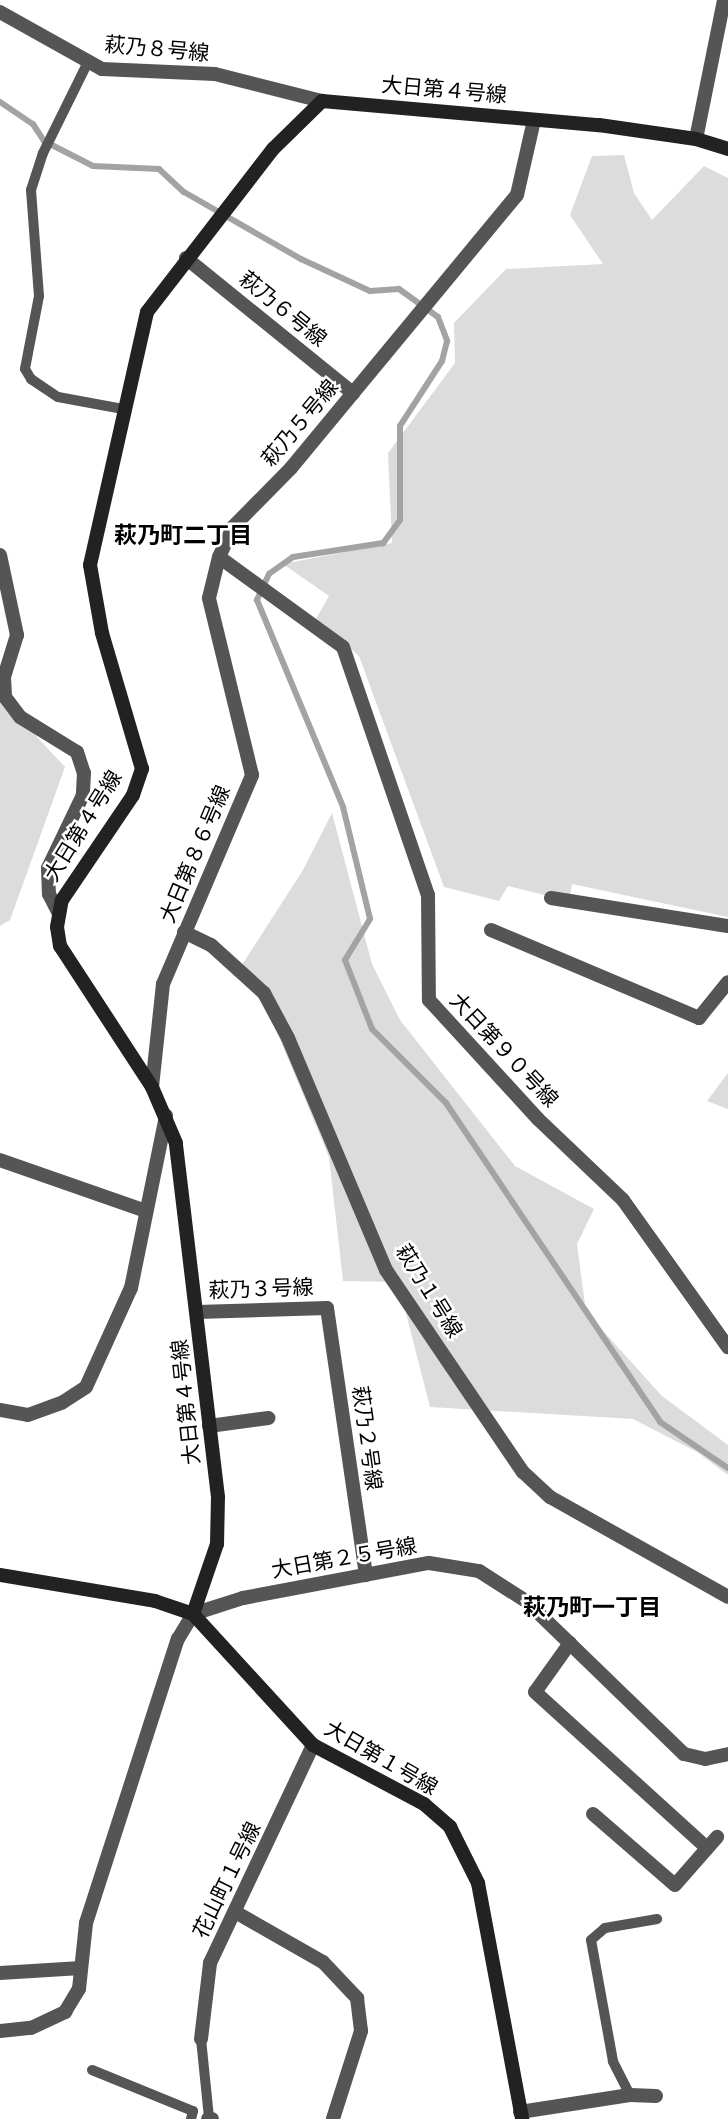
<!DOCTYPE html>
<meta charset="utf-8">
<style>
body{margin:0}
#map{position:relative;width:728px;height:2119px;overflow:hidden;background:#fff;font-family:"DM Sans","Noto Sans JP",sans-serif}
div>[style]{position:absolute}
.green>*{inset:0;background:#dcdcdc}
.stream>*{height:6px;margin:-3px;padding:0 3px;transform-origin:3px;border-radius:3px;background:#a3a3a3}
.lane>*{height:10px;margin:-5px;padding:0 5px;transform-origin:5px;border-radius:5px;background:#555}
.street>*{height:14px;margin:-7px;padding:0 7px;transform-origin:7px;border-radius:7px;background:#555}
.secondary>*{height:14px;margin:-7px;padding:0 7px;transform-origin:7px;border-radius:7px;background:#222}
span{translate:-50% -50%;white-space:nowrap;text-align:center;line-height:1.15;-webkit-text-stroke:5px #fff;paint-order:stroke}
.street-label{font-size:21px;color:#000}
.neighbourhood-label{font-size:23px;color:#000;font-weight:700}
</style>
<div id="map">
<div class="green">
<div style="clip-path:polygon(624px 155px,634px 193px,652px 220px,704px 166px,728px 178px,728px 917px,572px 884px,569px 901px,508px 886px,499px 901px,444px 887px,359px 656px,316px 619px,329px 596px,283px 564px,392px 543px,388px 453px,455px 363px,454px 323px,506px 269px,603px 264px,570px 215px,592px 156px)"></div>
<div style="clip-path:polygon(0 697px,65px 767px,10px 920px,0 926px)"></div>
<div style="clip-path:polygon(332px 813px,372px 964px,400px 1020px,515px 1166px,594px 1209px,577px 1244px,586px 1312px,662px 1396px,728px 1445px,728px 1475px,697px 1452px,633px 1419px,430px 1407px,398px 1282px,343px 1281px,329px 1157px,266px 1006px,238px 971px,303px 870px)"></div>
<div style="clip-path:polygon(728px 1073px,728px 1109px,707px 1101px)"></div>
</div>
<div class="stream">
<div style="left:0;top:102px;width:40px;rotate:34deg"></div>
<div style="left:33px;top:124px;width:20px;rotate:57deg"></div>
<div style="left:44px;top:141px;width:55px;rotate:27deg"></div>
<div style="left:93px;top:166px;width:66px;rotate:2.6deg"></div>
<div style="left:159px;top:169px;width:34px;rotate:43deg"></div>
<div style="left:184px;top:192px;width:135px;rotate:29.8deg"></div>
<div style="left:301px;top:259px;width:76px;rotate:24.9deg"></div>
<div style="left:370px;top:291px;width:29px;rotate:-4deg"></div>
<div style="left:399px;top:289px;width:48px;rotate:35.7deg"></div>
<div style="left:438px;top:317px;width:26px;rotate:69deg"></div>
<div style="left:447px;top:341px;width:21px;rotate:104deg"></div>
<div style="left:442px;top:361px;width:77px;rotate:122.9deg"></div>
<div style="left:400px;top:426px;width:94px;rotate:90deg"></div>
<div style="left:400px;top:520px;width:29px;rotate:126deg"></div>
<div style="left:383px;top:543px;width:91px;rotate:171.2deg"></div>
<div style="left:293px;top:557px;width:29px;rotate:145deg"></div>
<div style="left:269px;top:574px;width:29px;rotate:115deg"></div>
<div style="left:257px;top:600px;width:224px;rotate:67.4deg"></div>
<div style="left:343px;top:807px;width:115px;rotate:76.4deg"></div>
<div style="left:370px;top:919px;width:48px;rotate:121.4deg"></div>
<div style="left:345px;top:960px;width:74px;rotate:68.6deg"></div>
<div style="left:372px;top:1029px;width:105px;rotate:45deg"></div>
<div style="left:446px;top:1103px;width:384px;rotate:56.1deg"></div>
<div style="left:660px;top:1422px;width:82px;rotate:34.1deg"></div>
</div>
<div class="lane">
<div style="left:88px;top:62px;width:102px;rotate:116.3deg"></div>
<div style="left:43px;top:153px;width:39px;rotate:108deg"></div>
<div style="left:31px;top:190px;width:106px;rotate:85.7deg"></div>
<div style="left:39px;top:296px;width:74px;rotate:100.9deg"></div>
<div style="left:25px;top:369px;width:12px;rotate:59deg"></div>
<div style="left:31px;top:379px;width:32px;rotate:34deg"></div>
<div style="left:58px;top:397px;width:66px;rotate:10.5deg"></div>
<div style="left:201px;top:2039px;width:79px;rotate:84.2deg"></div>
<div style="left:92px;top:2070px;width:109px;rotate:22.1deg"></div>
<div style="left:193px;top:2111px;width:8px;rotate:104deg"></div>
<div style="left:630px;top:2095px;width:38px;rotate:-117deg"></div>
<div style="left:613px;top:2061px;width:123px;rotate:-100.3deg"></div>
<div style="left:591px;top:1940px;width:18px;rotate:-41deg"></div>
<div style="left:605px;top:1928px;width:53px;rotate:-9.8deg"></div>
</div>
<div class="street">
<div style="left:0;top:12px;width:117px;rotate:29.2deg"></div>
<div style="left:102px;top:69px;width:113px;rotate:2.5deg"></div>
<div style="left:215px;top:74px;width:110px;rotate:14.2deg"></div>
<div style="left:696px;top:139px;width:142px;rotate:-78.6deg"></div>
<div style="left:186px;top:258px;width:215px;rotate:39deg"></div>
<div style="left:0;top:555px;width:82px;rotate:78deg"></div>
<div style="left:17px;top:635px;width:44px;rotate:107.2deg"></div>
<div style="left:4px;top:677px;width:20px;rotate:87deg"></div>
<div style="left:5px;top:697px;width:25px;rotate:53deg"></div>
<div style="left:20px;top:717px;width:67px;rotate:31.6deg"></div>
<div style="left:77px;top:752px;width:22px;rotate:72deg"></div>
<div style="left:84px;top:773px;width:22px;rotate:93deg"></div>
<div style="left:83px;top:795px;width:81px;rotate:115.6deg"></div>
<div style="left:48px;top:868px;width:26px;rotate:88deg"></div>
<div style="left:49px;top:894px;width:20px;rotate:63deg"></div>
<div style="left:219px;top:557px;width:153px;rotate:36deg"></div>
<div style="left:343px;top:647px;width:262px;rotate:71.1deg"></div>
<div style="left:428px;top:895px;width:105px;rotate:89.5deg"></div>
<div style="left:429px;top:1000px;width:161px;rotate:47.5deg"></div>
<div style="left:538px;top:1119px;width:117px;rotate:43.6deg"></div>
<div style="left:623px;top:1200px;width:181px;rotate:54.5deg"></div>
<div style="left:551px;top:898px;width:179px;rotate:9deg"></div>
<div style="left:491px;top:930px;width:226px;rotate:22.9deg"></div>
<div style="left:699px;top:1018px;width:46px;rotate:-51.1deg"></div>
<div style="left:184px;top:932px;width:30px;rotate:26deg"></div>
<div style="left:211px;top:945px;width:72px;rotate:42.2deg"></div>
<div style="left:264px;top:993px;width:51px;rotate:61.9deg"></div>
<div style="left:288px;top:1038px;width:252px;rotate:67.1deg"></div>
<div style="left:386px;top:1270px;width:244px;rotate:55.9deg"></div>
<div style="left:523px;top:1472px;width:37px;rotate:43deg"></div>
<div style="left:550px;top:1497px;width:204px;rotate:29.3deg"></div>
<div style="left:152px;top:1087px;width:104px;rotate:-83.9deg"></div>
<div style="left:163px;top:984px;width:227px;rotate:-66.9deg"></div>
<div style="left:252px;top:775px;width:182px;rotate:-103.7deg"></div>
<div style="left:209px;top:598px;width:42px;rotate:-76.3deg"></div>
<div style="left:219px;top:557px;width:33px;rotate:-65deg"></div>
<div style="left:233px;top:527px;width:83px;rotate:-45.5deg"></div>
<div style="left:291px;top:468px;width:354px;rotate:-50.4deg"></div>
<div style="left:517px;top:195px;width:77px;rotate:-77.2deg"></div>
<div style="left:0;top:1160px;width:155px;rotate:19.3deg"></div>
<div style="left:197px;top:1312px;width:130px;rotate:-1.8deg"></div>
<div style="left:327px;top:1308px;width:270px;rotate:81.7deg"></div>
<div style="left:0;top:1410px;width:28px;rotate:10deg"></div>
<div style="left:28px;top:1415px;width:37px;rotate:-20deg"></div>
<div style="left:63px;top:1402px;width:27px;rotate:-33deg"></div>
<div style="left:86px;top:1387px;width:109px;rotate:-65.6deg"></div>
<div style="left:131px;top:1288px;width:176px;rotate:-78.5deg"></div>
<div style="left:209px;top:1426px;width:60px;rotate:-7.7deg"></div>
<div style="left:570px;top:1643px;width:60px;rotate:125.5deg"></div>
<div style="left:535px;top:1692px;width:232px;rotate:42.2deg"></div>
<div style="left:593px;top:1814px;width:108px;rotate:40.9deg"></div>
<div style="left:675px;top:1885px;width:64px;rotate:-48.8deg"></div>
<div style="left:237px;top:1913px;width:99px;rotate:29.7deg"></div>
<div style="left:323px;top:1962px;width:50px;rotate:46.6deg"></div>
<div style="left:357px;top:1998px;width:33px;rotate:83deg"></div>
<div style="left:361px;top:2031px;width:92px;rotate:107.7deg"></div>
<div style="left:0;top:1973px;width:81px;rotate:-3.5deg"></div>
<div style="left:0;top:2031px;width:31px;rotate:-6deg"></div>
<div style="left:31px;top:2028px;width:38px;rotate:-25deg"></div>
<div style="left:65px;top:2012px;width:27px;rotate:-59deg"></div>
<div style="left:79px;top:1989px;width:66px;rotate:-83.9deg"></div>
<div style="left:86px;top:1923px;width:299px;rotate:-72.1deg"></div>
<div style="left:178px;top:1639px;width:29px;rotate:-59deg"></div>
<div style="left:193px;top:1614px;width:52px;rotate:-17.7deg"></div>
<div style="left:243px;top:1598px;width:189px;rotate:-10.7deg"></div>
<div style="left:429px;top:1563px;width:51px;rotate:9.1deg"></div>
<div style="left:479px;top:1571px;width:56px;rotate:32.6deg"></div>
<div style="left:526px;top:1601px;width:220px;rotate:44.1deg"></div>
<div style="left:684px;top:1754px;width:22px;rotate:13deg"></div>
<div style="left:705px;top:1759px;width:24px;rotate:-12deg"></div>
<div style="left:201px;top:2039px;width:77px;rotate:-83.2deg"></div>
<div style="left:210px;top:1963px;width:241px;rotate:-64.7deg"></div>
<div style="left:520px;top:2112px;width:111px;rotate:-8.8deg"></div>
<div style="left:630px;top:2095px;width:26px;rotate:2deg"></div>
<div style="left:208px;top:2119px;width:4px"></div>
</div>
<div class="secondary">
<div style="left:0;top:1575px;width:157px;rotate:9.5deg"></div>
<div style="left:155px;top:1601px;width:40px;rotate:18.9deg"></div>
<div style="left:193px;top:1614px;width:178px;rotate:47.5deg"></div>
<div style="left:313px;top:1745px;width:126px;rotate:28deg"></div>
<div style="left:424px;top:1804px;width:35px;rotate:41deg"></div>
<div style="left:450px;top:1827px;width:63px;rotate:63.4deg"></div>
<div style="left:478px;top:1883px;width:240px;rotate:79.4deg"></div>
<div style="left:193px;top:1614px;width:74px;rotate:-71.1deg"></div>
<div style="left:217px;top:1544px;width:47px;rotate:-88.8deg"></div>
<div style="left:218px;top:1497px;width:356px;rotate:-96.8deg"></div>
<div style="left:176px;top:1143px;width:61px;rotate:-113.2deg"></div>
<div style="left:152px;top:1087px;width:168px;rotate:-123.1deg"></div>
<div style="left:60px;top:946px;width:19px;rotate:-99deg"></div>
<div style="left:57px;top:927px;width:27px;rotate:-80deg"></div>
<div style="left:62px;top:900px;width:127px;rotate:-55.9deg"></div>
<div style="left:133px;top:795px;width:28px;rotate:-71deg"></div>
<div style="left:142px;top:769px;width:142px;rotate:-106.4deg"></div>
<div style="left:102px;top:633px;width:69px;rotate:-100deg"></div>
<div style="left:90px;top:565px;width:259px;rotate:-77.3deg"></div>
<div style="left:147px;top:312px;width:206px;rotate:-52.3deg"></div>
<div style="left:273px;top:149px;width:69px;rotate:-44.4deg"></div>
<div style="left:322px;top:101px;width:278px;rotate:5deg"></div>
<div style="left:599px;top:125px;width:98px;rotate:8.2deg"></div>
<div style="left:696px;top:139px;width:34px;rotate:17deg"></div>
</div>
<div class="street-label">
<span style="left:157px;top:49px;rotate:5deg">萩乃８号線</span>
<span style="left:444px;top:90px;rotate:5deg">大日第４号線</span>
<span style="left:283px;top:309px;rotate:39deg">萩乃６号線</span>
<span style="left:300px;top:423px;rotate:-50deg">萩乃５号線</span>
<span style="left:83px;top:826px;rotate:-58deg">大日第４号線</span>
<span style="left:195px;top:854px;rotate:-67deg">大日第８６号線</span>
<span style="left:504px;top:1050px;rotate:47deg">大日第９０号線</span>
<span style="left:261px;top:1289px;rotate:-2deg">萩乃３号線</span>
<span style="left:429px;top:1291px;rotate:58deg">萩乃１号線</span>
<span style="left:186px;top:1402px;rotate:-96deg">大日第４号線</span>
<span style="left:367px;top:1438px;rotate:82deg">萩乃２号線</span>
<span style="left:344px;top:1558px;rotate:-10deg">大日第２５号線</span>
<span style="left:381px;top:1758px;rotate:30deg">大日第１号線</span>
<span style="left:227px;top:1880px;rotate:-64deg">花山町１号線</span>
</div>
<div class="neighbourhood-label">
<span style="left:183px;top:535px">萩乃町二丁目</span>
<span style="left:592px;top:1607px">萩乃町一丁目</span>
</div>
</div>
